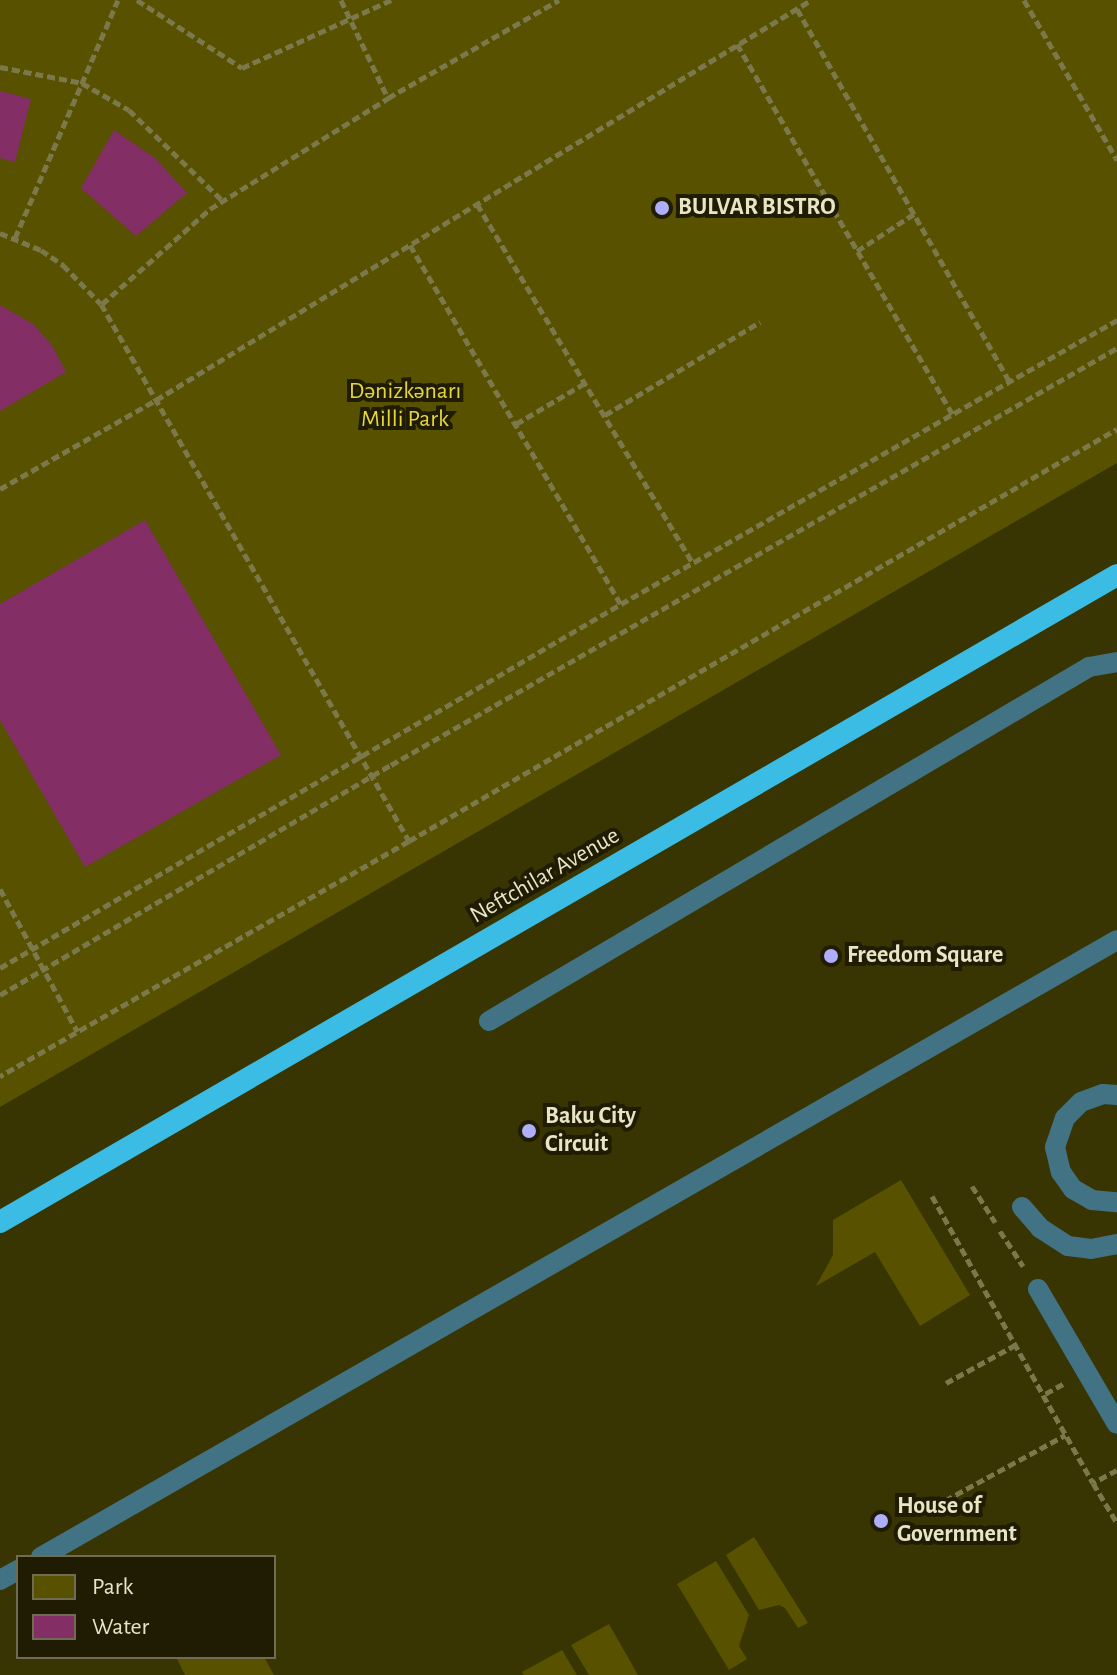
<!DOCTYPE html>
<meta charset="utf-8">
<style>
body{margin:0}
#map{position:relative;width:1117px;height:1675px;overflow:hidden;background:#393502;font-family:"Alegreya Sans",sans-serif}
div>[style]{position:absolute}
.green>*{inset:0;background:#585100}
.water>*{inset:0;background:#832e65}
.path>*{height:5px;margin-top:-2.5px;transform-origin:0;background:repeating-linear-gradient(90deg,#7b784c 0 8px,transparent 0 12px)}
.service>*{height:20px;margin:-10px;padding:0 10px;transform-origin:10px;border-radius:10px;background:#427385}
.trunk>*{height:22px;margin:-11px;padding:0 11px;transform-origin:11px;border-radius:11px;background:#3abce5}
.dots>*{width:22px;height:22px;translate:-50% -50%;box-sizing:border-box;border:4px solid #1f1c03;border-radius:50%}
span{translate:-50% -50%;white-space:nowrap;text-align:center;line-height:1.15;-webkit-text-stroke:8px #1f1c03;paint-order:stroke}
.poi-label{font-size:24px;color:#e7e5c6;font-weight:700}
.left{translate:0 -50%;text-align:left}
.park-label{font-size:24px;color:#e4d63e}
.street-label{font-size:24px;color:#e7e5c6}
.legend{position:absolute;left:16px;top:1555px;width:260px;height:104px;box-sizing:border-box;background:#1f1c03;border:2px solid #6f6c51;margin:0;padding:10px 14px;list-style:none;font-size:24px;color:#e7e5c6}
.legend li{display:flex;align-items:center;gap:16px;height:40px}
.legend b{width:40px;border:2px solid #6f6c51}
</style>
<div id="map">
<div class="green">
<div style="clip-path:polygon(0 0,1117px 0,1117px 463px,0 1107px)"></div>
<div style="clip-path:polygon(901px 1180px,970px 1295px,920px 1326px,875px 1252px,816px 1286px,833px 1255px,833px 1220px)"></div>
<div style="clip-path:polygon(754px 1537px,808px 1623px,798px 1628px,785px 1608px,779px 1605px,759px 1610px,726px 1555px)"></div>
<div style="clip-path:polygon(716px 1561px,749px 1615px,739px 1646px,747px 1659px,729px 1670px,677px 1584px)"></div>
<div style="clip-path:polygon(609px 1624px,638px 1675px,589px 1675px,571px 1645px)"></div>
<div style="clip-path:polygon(562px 1650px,577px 1675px,524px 1675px,522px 1672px)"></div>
<div style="clip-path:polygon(176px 1657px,264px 1657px,274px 1675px,185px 1675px)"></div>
</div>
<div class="water">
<div style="clip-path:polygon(0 91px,31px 99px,15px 162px,0 158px)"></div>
<div style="clip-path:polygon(114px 130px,155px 158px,187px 193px,136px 236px,81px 188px)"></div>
<div style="clip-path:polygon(0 305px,33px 324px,51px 344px,66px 372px,0 411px)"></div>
<div style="clip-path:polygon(145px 520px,281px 755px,85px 867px,0 720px,0 604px)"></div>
</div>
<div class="path">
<div style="left:137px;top:0;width:125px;rotate:32.9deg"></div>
<div style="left:242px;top:68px;width:164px;rotate:-24.5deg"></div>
<div style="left:341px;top:0;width:109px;rotate:64.4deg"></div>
<div style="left:1024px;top:0;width:185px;rotate:59.8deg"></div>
<div style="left:797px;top:9px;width:430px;rotate:60.3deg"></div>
<div style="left:737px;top:44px;width:429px;rotate:59.8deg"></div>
<div style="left:0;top:67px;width:84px;rotate:11deg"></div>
<div style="left:82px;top:83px;width:54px;rotate:29.9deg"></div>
<div style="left:129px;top:110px;width:131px;rotate:44.1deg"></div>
<div style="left:477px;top:204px;width:419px;rotate:59deg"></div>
<div style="left:0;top:233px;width:44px;rotate:22.5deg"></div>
<div style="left:41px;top:250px;width:27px;rotate:34deg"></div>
<div style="left:63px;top:265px;width:54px;rotate:45.7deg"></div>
<div style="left:101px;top:304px;width:619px;rotate:60.16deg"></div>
<div style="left:409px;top:841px;width:472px;rotate:150.1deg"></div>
<div style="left:15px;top:238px;width:259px;rotate:-66.6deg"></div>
<div style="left:410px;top:245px;width:416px;rotate:59.6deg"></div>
<div style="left:857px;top:251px;width:68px;rotate:-33deg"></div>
<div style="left:102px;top:304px;width:144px;rotate:-41.3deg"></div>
<div style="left:210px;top:209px;width:210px;rotate:-31.9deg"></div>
<div style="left:388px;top:98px;width:197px;rotate:-29.8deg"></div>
<div style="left:605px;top:415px;width:181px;rotate:-31deg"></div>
<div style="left:516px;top:424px;width:80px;rotate:-30.7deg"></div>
<div style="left:0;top:489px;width:180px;rotate:-29.7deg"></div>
<div style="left:156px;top:400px;width:767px;rotate:-31.41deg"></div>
<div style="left:409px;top:841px;width:819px;rotate:-30.2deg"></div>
<div style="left:0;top:889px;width:162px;rotate:61.5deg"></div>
<div style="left:0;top:968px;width:720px;rotate:-30.38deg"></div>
<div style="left:621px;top:604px;width:572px;rotate:-29.79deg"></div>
<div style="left:0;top:995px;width:454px;rotate:-30.5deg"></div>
<div style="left:391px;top:765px;width:837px;rotate:-29.87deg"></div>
<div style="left:972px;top:1186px;width:43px;rotate:57.4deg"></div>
<div style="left:932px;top:1196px;width:228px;rotate:60.8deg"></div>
<div style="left:1000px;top:1231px;width:42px;rotate:56.7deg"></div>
<div style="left:946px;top:1383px;width:79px;rotate:-28.8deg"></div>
<div style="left:1063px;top:1384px;width:23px;rotate:151deg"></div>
<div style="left:1043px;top:1395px;width:101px;rotate:60.4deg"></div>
<div style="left:1117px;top:1470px;width:27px;rotate:152deg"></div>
<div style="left:1093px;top:1483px;width:47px;rotate:59deg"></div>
<div style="left:924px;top:1512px;width:161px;rotate:-28.6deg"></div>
</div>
<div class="service">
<div style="left:489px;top:1021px;width:697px;rotate:-30.54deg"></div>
<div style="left:1089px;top:667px;width:28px;rotate:-10deg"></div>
<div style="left:1117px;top:1095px;width:14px;rotate:-176deg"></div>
<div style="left:1103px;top:1094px;width:23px;rotate:160deg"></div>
<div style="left:1081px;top:1102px;width:23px;rotate:135deg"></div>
<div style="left:1065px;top:1118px;width:31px;rotate:109deg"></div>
<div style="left:1055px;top:1147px;width:26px;rotate:77deg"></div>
<div style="left:1061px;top:1172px;width:21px;rotate:55deg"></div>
<div style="left:1073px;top:1189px;width:22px;rotate:30deg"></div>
<div style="left:1092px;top:1200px;width:25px;rotate:5deg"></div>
<div style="left:1022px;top:1207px;width:28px;rotate:49deg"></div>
<div style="left:1040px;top:1228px;width:33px;rotate:33deg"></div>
<div style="left:1068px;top:1246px;width:23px;rotate:7deg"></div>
<div style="left:1091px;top:1249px;width:26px;rotate:-11deg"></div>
<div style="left:1038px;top:1289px;width:156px;rotate:59.7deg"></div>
<div style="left:41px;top:1557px;width:1240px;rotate:-29.83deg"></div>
<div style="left:0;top:1580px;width:21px;rotate:-29deg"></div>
</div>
<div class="trunk">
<div style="left:0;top:1222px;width:1291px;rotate:-30.08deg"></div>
</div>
<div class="dots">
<div style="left:662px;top:208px;background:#afaefa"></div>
<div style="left:831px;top:956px;background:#afaefa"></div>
<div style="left:529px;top:1131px;background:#afaefa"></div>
<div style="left:881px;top:1521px;background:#afaefa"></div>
</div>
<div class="poi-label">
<span class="left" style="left:678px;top:208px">BULVAR BISTRO</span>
<span class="left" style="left:847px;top:956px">Freedom Square</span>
<span class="left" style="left:545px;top:1131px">Baku City<br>Circuit</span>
<span class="left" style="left:897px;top:1521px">House of<br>Government</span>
</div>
<div class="park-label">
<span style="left:405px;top:406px">Dənizkənarı<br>Milli Park</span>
</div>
<div class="street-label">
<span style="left:545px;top:876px;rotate:-30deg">Neftchilar Avenue</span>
</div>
<ul class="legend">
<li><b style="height:22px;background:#585100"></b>Park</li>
<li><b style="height:22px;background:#832e65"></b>Water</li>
</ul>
</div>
